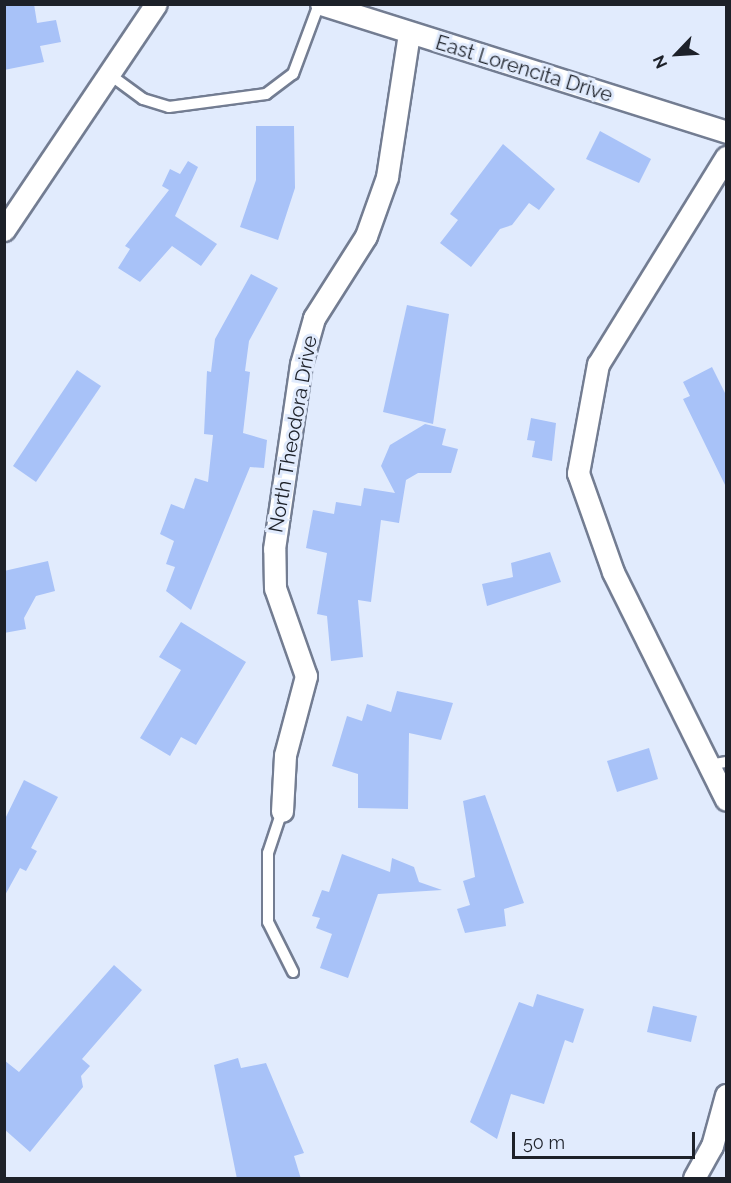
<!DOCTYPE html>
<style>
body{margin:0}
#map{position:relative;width:731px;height:1183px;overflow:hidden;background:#e1ebfd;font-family:Raleway,sans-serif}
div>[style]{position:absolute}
.building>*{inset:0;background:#a8c2f8}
.roads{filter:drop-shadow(2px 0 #737d92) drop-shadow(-2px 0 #737d92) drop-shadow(0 2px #737d92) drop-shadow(0 -2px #737d92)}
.lane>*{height:10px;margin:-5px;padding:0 5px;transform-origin:5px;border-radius:5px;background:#fff}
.street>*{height:21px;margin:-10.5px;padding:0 10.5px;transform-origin:10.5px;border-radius:10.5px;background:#fff}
span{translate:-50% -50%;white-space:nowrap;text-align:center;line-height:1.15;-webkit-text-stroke:6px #e1ebfd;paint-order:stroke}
.street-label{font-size:20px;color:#1d2129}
.frame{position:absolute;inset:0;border:6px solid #1d2129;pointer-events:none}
.north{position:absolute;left:647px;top:24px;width:60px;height:60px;-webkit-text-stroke:4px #e1ebfd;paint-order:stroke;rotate:245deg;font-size:16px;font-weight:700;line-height:24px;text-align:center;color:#1d2129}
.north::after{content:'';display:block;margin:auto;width:21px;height:27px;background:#1d2129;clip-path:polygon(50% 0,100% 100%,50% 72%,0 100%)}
.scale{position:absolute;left:512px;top:1132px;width:183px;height:27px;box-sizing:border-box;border:3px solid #1d2129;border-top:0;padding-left:8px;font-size:18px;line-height:21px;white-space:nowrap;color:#1d2129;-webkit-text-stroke:4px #e1ebfd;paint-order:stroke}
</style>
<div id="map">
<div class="building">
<div style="clip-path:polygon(4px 4px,34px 4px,37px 23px,56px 20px,61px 42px,40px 46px,44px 62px,4px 70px)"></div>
<div style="clip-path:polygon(256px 126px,294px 126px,295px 188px,278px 240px,240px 227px,256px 180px)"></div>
<div style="clip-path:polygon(600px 131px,651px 159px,639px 183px,586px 159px)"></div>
<div style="clip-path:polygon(503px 144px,555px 189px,539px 210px,529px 203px,512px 225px,500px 229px,471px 267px,440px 243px,458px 220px,450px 214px)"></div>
<div style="clip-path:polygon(188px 161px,198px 167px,175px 216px,217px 244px,201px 266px,172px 246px,140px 282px,118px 268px,130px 249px,125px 246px,169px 190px,162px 186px,170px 169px,180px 174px)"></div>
<div style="clip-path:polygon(251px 274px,278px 288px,249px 341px,245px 371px,250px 372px,243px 433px,267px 440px,264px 468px,250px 467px,191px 610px,166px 591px,175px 567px,166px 564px,174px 541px,160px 534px,171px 504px,184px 509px,195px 478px,208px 482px,213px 435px,204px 434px,207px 371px,211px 372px,215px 339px)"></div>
<div style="clip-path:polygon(407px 305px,449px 314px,433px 424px,383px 412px)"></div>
<div style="clip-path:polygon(712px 367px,726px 395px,726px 487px,683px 399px,690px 396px,683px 382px)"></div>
<div style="clip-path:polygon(77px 370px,101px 386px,36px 482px,13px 466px)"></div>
<div style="clip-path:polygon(531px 418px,556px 423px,552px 461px,532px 457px,535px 441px,527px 440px)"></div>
<div style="clip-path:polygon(425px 424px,446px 429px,442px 445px,458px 449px,451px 473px,418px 473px,406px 480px,399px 523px,381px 520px,371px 602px,358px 600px,363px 657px,331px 661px,327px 616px,317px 614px,327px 553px,306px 548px,313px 510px,334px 514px,336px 502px,361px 506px,364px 488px,395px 493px,381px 466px,390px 445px)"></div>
<div style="clip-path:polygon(550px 552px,561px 582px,487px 606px,482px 584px,513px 577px,511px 563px)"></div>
<div style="clip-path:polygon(48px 561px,55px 591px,36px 596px,24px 618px,26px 629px,4px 633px,4px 571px)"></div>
<div style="clip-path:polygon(181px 622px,246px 662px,196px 745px,181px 737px,170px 756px,140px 738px,181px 670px,159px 657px)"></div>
<div style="clip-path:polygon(397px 691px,453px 703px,441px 740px,409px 733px,408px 809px,358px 808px,358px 774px,332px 766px,347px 716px,362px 721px,367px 704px,391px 712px)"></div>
<div style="clip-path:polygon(649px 748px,658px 779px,617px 792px,607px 761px)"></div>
<div style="clip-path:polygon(24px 780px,58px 797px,31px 848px,37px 851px,26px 871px,20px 868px,4px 897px,4px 821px)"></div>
<div style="clip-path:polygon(485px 795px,524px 903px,504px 909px,506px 926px,465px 933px,457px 909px,470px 905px,463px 881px,475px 877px,463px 801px)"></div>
<div style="clip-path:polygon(342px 854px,390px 872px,392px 858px,414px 867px,419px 882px,442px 890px,378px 894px,348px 978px,320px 968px,332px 934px,316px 928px,320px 918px,312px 916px,322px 890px,329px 892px)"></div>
<div style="clip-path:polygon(114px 965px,142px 990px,82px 1059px,90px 1066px,81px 1076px,83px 1087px,30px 1152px,4px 1129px,4px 1060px,19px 1072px)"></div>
<div style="clip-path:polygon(537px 994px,584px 1009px,573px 1043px,565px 1040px,544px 1104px,511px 1094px,497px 1139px,470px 1122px,519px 1002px,533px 1007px)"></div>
<div style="clip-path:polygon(653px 1006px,697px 1016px,691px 1042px,647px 1032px)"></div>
<div style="clip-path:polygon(238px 1058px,241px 1068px,266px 1063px,304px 1153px,294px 1156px,301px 1179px,237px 1179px,214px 1065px)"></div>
</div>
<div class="roads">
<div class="lane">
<div style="left:109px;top:74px;width:42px;rotate:36.3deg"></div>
<div style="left:143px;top:99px;width:27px;rotate:17deg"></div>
<div style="left:169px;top:107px;width:98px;rotate:-7.6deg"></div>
<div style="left:266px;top:94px;width:34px;rotate:-37deg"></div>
<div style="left:293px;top:74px;width:75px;rotate:-69.6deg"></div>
<div style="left:709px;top:765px;width:17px;rotate:-10deg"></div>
<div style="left:282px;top:811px;width:44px;rotate:108.4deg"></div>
<div style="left:268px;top:853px;width:69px;rotate:90deg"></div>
<div style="left:268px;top:922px;width:56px;rotate:63.4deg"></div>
</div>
<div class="street">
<div style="left:321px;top:4px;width:425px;rotate:17.5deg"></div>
<div style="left:726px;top:157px;width:243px;rotate:121.7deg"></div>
<div style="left:598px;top:364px;width:111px;rotate:100.4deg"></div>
<div style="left:578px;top:473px;width:105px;rotate:70.5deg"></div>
<div style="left:613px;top:572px;width:254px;rotate:63.6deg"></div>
<div style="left:4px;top:230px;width:272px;rotate:-56.1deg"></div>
<div style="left:282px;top:811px;width:56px;rotate:-86.9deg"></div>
<div style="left:285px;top:755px;width:82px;rotate:-75.1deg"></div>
<div style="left:306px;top:676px;width:93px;rotate:-109.4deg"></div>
<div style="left:275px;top:588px;width:39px;rotate:-91deg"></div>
<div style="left:274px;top:549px;width:187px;rotate:-81.7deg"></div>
<div style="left:301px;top:364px;width:48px;rotate:-74.2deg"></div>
<div style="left:314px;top:318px;width:97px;rotate:-57.6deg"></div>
<div style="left:366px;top:236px;width:63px;rotate:-70.4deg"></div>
<div style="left:387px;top:177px;width:146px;rotate:-81.3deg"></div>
<div style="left:694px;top:1178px;width:37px;rotate:-61deg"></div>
<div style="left:712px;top:1146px;width:53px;rotate:-74.6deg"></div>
</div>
</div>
<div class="street-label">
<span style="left:524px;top:69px;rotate:17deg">East Lorencita Drive</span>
<span style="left:293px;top:434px;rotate:-80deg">North Theodora Drive</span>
</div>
<div class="frame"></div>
<div class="north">N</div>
<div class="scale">50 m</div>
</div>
